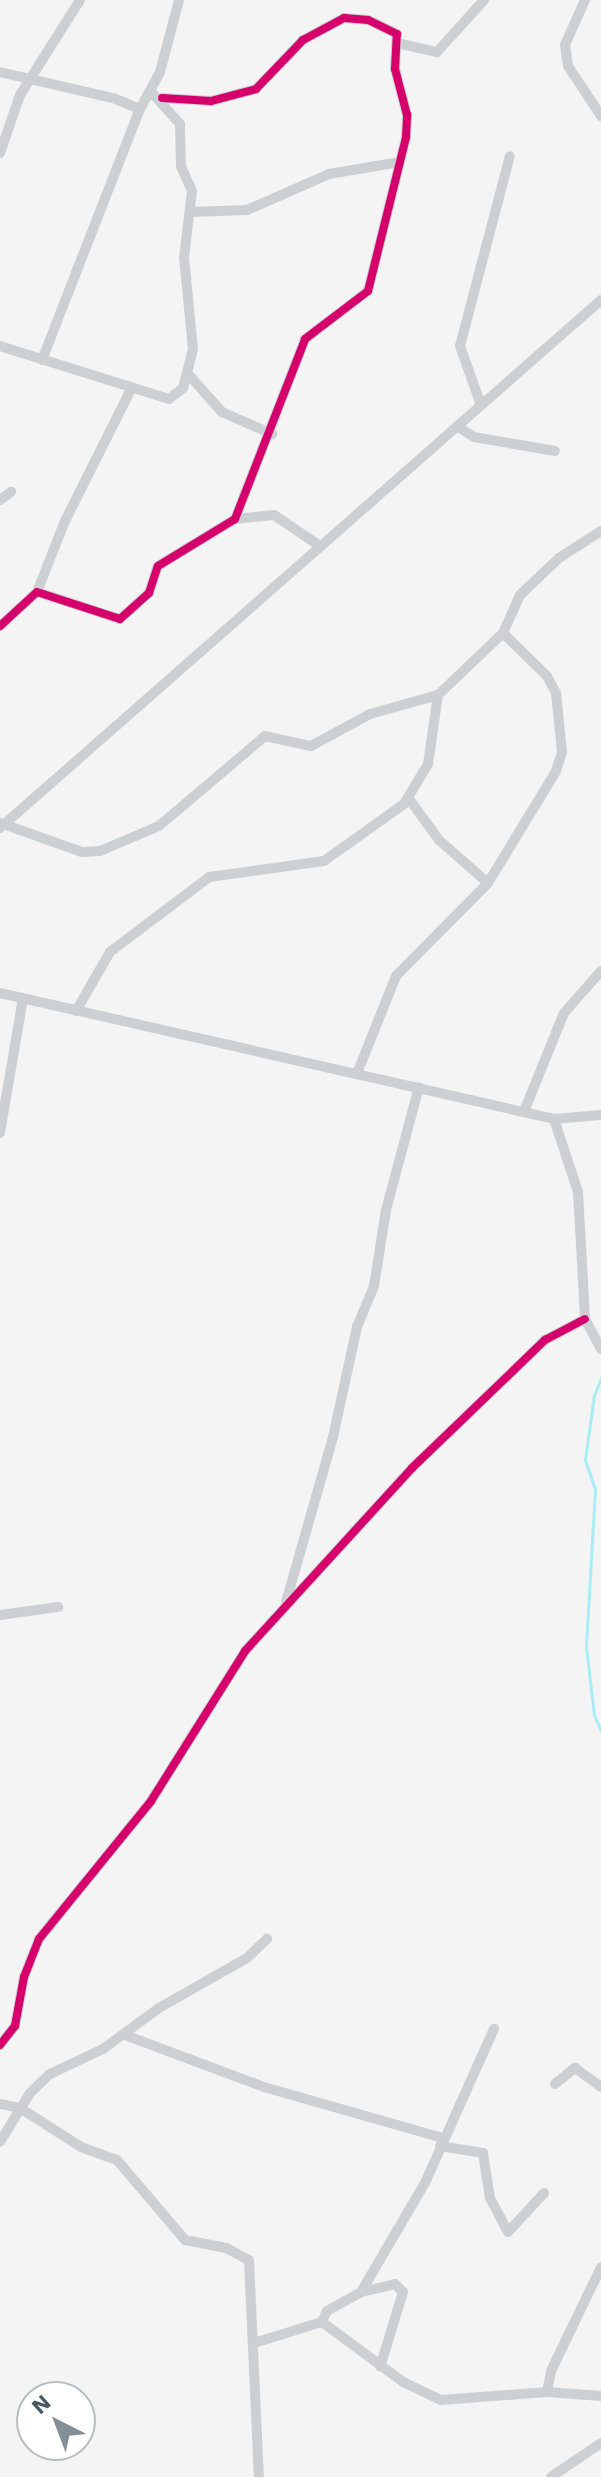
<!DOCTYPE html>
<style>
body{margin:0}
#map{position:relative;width:601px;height:2477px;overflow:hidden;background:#f4f4f4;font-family:"Work Sans",sans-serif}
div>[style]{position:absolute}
.stream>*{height:3px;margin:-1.5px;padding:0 1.5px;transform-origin:1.5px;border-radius:1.5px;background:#a8ecf5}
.street>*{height:10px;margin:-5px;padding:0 5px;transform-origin:5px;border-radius:5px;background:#cdd0d3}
.cycleway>*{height:8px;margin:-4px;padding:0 4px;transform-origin:4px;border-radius:4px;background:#d6006c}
span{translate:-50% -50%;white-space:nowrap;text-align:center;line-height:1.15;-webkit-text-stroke:8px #fff;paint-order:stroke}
.north{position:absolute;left:16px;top:2381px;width:80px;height:80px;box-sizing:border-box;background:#fff;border:2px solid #b6bdc1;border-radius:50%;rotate:318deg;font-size:22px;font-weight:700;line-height:32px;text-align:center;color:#485963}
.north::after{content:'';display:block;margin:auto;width:28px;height:36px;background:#848f96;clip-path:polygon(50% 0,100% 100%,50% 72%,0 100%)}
</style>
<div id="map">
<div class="stream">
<div style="left:601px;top:1378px;width:18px;rotate:112deg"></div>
<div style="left:594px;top:1395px;width:66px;rotate:97.9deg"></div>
<div style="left:585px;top:1460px;width:31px;rotate:71deg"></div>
<div style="left:595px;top:1489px;width:158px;rotate:93.3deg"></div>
<div style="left:586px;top:1647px;width:68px;rotate:83.3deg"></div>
<div style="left:594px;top:1715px;width:17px;rotate:66deg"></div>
</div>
<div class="street">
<div style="left:585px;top:0;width:49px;rotate:114deg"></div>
<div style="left:565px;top:45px;width:21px;rotate:82deg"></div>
<div style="left:568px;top:66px;width:60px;rotate:56.6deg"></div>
<div style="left:397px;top:43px;width:41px;rotate:12.7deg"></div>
<div style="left:437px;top:52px;width:70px;rotate:-47.9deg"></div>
<div style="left:0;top:72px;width:116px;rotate:13deg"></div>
<div style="left:113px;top:98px;width:29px;rotate:22deg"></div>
<div style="left:0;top:153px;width:61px;rotate:-71deg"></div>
<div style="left:20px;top:95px;width:112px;rotate:-57.7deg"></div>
<div style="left:190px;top:212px;width:57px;rotate:-2deg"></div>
<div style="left:247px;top:210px;width:90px;rotate:-23.7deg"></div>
<div style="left:329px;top:174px;width:72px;rotate:-9.6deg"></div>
<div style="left:0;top:346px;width:177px;rotate:17.4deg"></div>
<div style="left:169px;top:399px;width:18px;rotate:-38deg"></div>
<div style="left:183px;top:388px;width:40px;rotate:-75.6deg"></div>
<div style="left:193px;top:349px;width:91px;rotate:-95.6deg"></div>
<div style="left:184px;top:258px;width:67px;rotate:-83.2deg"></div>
<div style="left:192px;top:191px;width:27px;rotate:-114deg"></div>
<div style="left:181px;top:166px;width:42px;rotate:-91.4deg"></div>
<div style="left:180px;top:124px;width:42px;rotate:-132.1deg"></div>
<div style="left:42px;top:360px;width:269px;rotate:-68.7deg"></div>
<div style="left:140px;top:109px;width:42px;rotate:-61.6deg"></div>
<div style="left:160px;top:72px;width:74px;rotate:-75.2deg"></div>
<div style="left:189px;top:375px;width:50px;rotate:48.3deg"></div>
<div style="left:222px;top:412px;width:55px;rotate:23.7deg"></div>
<div style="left:481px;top:405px;width:63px;rotate:-109.6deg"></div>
<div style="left:460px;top:346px;width:196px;rotate:-75.3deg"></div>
<div style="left:457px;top:426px;width:20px;rotate:33deg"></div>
<div style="left:474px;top:437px;width:82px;rotate:9.8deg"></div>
<div style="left:0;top:500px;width:14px;rotate:-36deg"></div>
<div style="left:235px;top:519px;width:39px;rotate:-6deg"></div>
<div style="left:274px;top:515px;width:55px;rotate:34deg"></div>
<div style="left:37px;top:592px;width:76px;rotate:-68.5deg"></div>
<div style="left:65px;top:521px;width:148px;rotate:-63.4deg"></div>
<div style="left:0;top:626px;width:50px;rotate:-42.6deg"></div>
<div style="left:37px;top:592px;width:87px;rotate:18deg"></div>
<div style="left:120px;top:619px;width:39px;rotate:-42deg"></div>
<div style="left:149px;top:593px;width:28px;rotate:-72deg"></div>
<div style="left:158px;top:566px;width:90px;rotate:-31.4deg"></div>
<div style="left:235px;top:519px;width:193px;rotate:-68.7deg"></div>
<div style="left:305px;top:339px;width:79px;rotate:-37.3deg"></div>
<div style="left:368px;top:291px;width:159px;rotate:-76.1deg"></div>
<div style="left:406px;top:137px;width:22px;rotate:-87deg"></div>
<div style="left:407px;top:115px;width:48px;rotate:-104.6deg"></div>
<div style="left:395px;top:69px;width:35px;rotate:-87deg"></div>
<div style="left:397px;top:34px;width:32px;rotate:-154deg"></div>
<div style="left:368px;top:20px;width:24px;rotate:-175deg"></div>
<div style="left:344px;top:18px;width:47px;rotate:151.8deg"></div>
<div style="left:303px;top:40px;width:68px;rotate:133.8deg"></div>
<div style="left:256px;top:89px;width:47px;rotate:165.1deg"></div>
<div style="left:211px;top:101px;width:49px;rotate:-176.5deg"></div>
<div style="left:409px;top:799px;width:51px;rotate:53.8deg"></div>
<div style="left:439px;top:840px;width:65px;rotate:41.3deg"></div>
<div style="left:0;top:823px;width:87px;rotate:19.5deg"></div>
<div style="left:82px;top:852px;width:18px;rotate:-3deg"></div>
<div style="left:100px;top:851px;width:64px;rotate:-23deg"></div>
<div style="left:159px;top:826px;width:139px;rotate:-40.3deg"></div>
<div style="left:265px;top:736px;width:47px;rotate:12.3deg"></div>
<div style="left:311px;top:746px;width:67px;rotate:-28.5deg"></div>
<div style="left:370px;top:714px;width:71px;rotate:-15.6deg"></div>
<div style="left:438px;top:695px;width:90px;rotate:-43.6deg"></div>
<div style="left:503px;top:633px;width:42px;rotate:-65.9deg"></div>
<div style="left:520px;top:595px;width:54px;rotate:-43.5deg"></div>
<div style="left:559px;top:558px;width:50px;rotate:-32.7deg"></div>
<div style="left:0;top:828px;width:800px;rotate:-41.3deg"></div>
<div style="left:0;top:993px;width:568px;rotate:12.81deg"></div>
<div style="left:554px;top:1119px;width:47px;rotate:-4.9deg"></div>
<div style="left:76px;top:1011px;width:68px;rotate:-60deg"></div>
<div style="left:110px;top:952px;width:124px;rotate:-37.1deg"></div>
<div style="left:209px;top:877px;width:116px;rotate:-7.9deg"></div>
<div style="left:324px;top:861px;width:98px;rotate:-35.5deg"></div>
<div style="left:404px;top:804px;width:47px;rotate:-59deg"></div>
<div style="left:428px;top:764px;width:70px;rotate:-81.8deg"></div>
<div style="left:358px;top:1071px;width:102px;rotate:-68.2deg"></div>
<div style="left:396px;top:976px;width:131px;rotate:-45.3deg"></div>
<div style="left:488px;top:883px;width:131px;rotate:-58.7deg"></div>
<div style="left:556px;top:771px;width:20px;rotate:-72deg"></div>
<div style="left:562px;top:752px;width:59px;rotate:-95.8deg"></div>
<div style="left:556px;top:693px;width:19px;rotate:-118deg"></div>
<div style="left:547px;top:676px;width:62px;rotate:-135.7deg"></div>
<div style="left:525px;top:1109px;width:104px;rotate:-67.9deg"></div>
<div style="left:564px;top:1013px;width:56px;rotate:-48.6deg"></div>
<div style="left:554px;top:1119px;width:77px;rotate:71.8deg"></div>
<div style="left:578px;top:1192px;width:127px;rotate:86.8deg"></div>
<div style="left:585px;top:1319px;width:34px;rotate:62deg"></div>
<div style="left:0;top:1133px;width:136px;rotate:-80.3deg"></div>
<div style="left:286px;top:1602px;width:172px;rotate:-74.1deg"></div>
<div style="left:333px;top:1437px;width:113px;rotate:-77.7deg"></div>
<div style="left:357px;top:1327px;width:44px;rotate:-67.5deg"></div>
<div style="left:374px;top:1286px;width:77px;rotate:-81deg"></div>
<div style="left:386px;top:1210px;width:127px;rotate:-75deg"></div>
<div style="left:0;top:1615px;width:59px;rotate:-7.9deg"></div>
<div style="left:125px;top:2035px;width:148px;rotate:20.5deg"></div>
<div style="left:264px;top:2087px;width:186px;rotate:15.9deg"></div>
<div style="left:0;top:2045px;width:24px;rotate:-52deg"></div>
<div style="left:15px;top:2026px;width:50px;rotate:-79.6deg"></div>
<div style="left:24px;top:1977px;width:41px;rotate:-68.5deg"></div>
<div style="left:39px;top:1939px;width:178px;rotate:-50.9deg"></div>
<div style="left:151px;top:1801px;width:177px;rotate:-57.9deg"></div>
<div style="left:245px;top:1651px;width:248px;rotate:-47.6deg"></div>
<div style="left:412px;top:1468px;width:185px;rotate:-43.9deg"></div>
<div style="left:545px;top:1340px;width:45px;rotate:-27.7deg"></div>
<div style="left:555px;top:2084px;width:26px;rotate:-39deg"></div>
<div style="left:575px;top:2068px;width:32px;rotate:36deg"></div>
<div style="left:0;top:2104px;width:20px;rotate:11deg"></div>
<div style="left:20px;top:2108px;width:72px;rotate:32.6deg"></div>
<div style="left:81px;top:2147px;width:38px;rotate:20deg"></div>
<div style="left:117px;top:2160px;width:105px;rotate:49.6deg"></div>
<div style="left:185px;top:2240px;width:42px;rotate:11deg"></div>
<div style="left:226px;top:2248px;width:26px;rotate:28deg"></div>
<div style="left:249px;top:2260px;width:217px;rotate:87.4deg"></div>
<div style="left:0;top:2142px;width:57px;rotate:-58.5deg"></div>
<div style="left:30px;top:2093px;width:28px;rotate:-44deg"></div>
<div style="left:50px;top:2074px;width:59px;rotate:-25.3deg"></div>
<div style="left:103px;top:2049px;width:69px;rotate:-36.2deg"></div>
<div style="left:159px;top:2008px;width:101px;rotate:-29.6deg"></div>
<div style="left:247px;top:1958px;width:28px;rotate:-44deg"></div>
<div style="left:440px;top:2146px;width:44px;rotate:9.2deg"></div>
<div style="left:483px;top:2153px;width:46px;rotate:81.2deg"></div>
<div style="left:490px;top:2198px;width:38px;rotate:62deg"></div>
<div style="left:508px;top:2232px;width:53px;rotate:-47.3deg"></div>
<div style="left:361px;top:2292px;width:35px;rotate:-13deg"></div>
<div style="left:395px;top:2284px;width:11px;rotate:45deg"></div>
<div style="left:403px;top:2292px;width:78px;rotate:107deg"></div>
<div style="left:322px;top:2322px;width:101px;rotate:36.5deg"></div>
<div style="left:403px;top:2382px;width:42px;rotate:25.3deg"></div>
<div style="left:441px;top:2400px;width:106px;rotate:-4.3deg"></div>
<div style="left:547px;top:2392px;width:54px;rotate:4.2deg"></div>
<div style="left:254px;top:2343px;width:71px;rotate:-17.2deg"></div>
<div style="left:322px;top:2322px;width:12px;rotate:-66deg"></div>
<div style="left:327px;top:2311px;width:39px;rotate:-29deg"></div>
<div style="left:361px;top:2292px;width:126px;rotate:-59.6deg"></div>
<div style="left:425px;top:2183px;width:169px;rotate:-65.9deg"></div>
<div style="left:547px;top:2392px;width:21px;rotate:-79deg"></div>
<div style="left:551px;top:2371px;width:115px;rotate:-64.3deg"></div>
<div style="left:551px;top:2477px;width:60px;rotate:-34.2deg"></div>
</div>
<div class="cycleway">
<div style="left:0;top:626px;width:50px;rotate:-42.6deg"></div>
<div style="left:37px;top:592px;width:87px;rotate:18deg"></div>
<div style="left:120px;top:619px;width:39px;rotate:-42deg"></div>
<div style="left:149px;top:593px;width:28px;rotate:-72deg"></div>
<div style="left:158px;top:566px;width:90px;rotate:-31.4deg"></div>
<div style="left:235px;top:519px;width:193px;rotate:-68.7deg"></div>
<div style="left:305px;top:339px;width:79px;rotate:-37.3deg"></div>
<div style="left:368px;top:291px;width:159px;rotate:-76.1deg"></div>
<div style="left:406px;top:137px;width:22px;rotate:-87deg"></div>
<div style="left:407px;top:115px;width:48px;rotate:-104.6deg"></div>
<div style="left:395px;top:69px;width:35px;rotate:-87deg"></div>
<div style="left:397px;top:34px;width:32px;rotate:-154deg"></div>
<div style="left:368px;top:20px;width:24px;rotate:-175deg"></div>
<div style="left:344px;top:18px;width:47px;rotate:151.8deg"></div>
<div style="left:303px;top:40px;width:68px;rotate:133.8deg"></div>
<div style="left:256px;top:89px;width:47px;rotate:165.1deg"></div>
<div style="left:211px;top:101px;width:49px;rotate:-176.5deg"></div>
<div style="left:0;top:2045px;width:24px;rotate:-52deg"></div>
<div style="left:15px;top:2026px;width:50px;rotate:-79.6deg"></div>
<div style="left:24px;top:1977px;width:41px;rotate:-68.5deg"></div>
<div style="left:39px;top:1939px;width:178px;rotate:-50.9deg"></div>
<div style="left:151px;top:1801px;width:177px;rotate:-57.9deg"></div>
<div style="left:245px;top:1651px;width:248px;rotate:-47.6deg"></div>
<div style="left:412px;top:1468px;width:185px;rotate:-43.9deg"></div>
<div style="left:545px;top:1340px;width:45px;rotate:-27.7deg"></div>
</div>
<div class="north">N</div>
</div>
